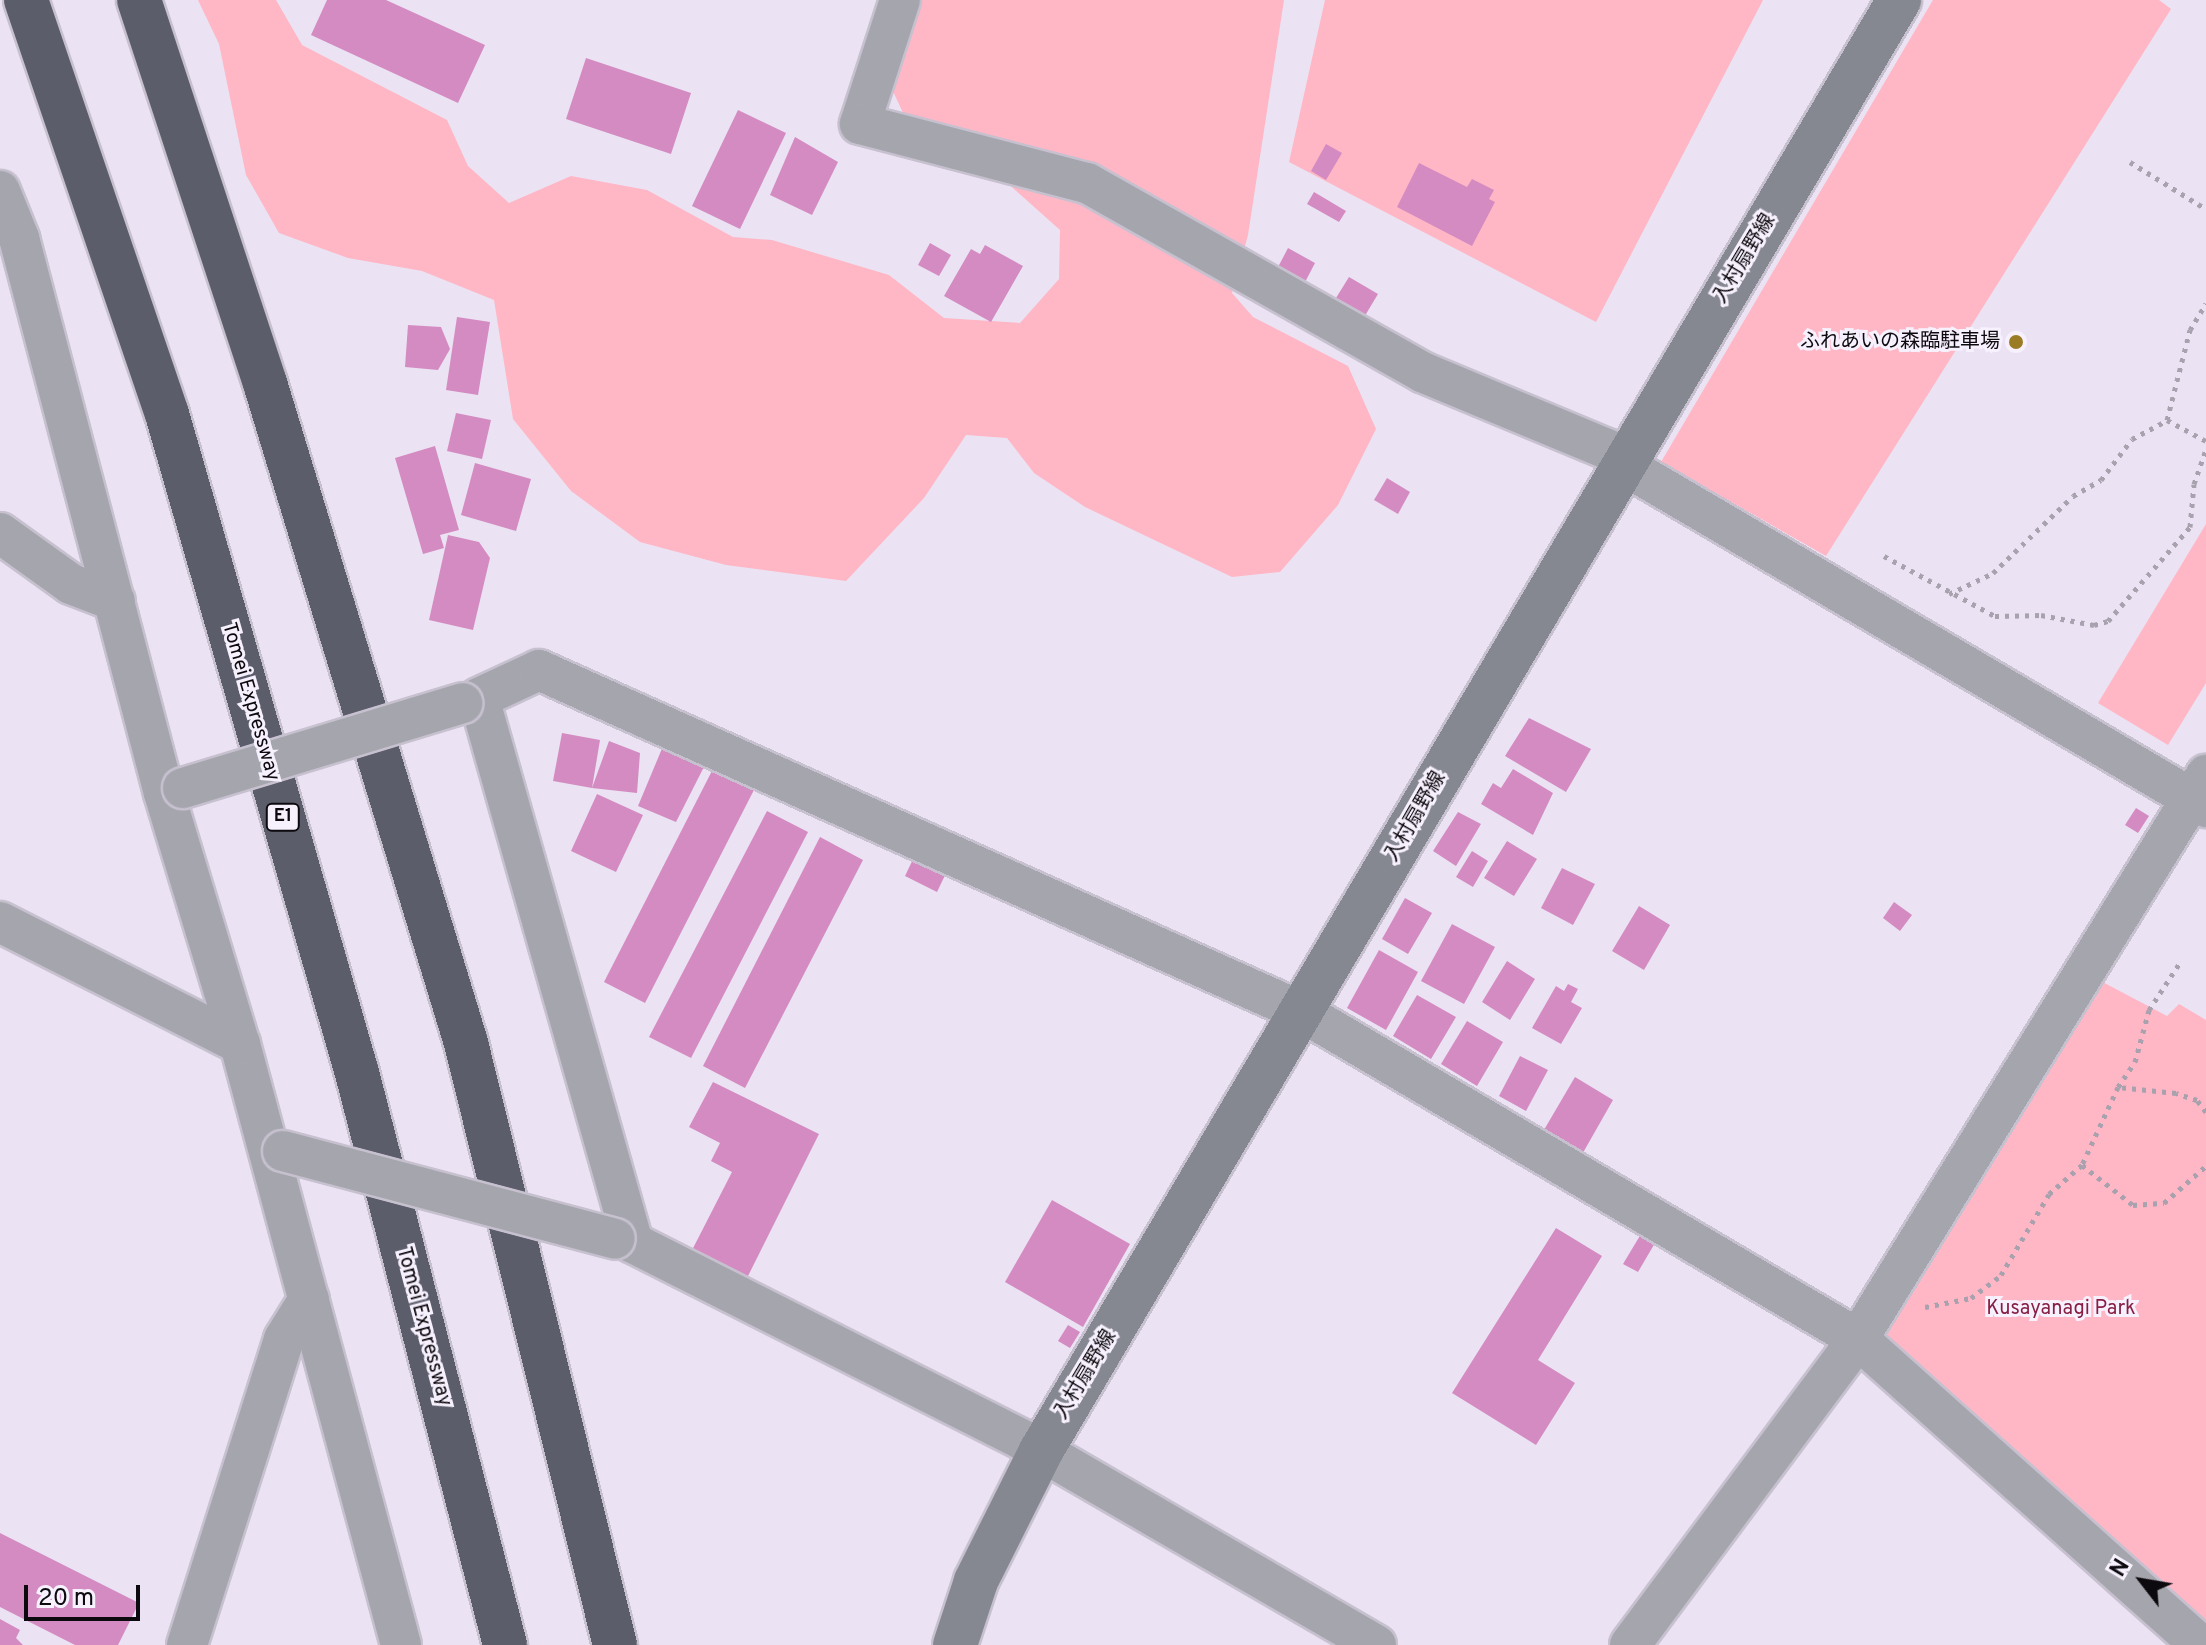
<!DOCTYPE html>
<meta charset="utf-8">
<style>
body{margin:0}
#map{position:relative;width:2206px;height:1645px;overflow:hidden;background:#ebe3f3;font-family:Overpass,"Noto Sans JP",sans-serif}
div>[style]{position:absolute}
.green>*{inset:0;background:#ffb6c5}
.building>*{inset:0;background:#d48bc1}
.path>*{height:5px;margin-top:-2.5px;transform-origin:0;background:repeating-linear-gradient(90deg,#a8a1ae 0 4px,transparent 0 10px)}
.roads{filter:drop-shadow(2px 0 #c7c0cf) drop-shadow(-2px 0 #c7c0cf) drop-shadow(0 2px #c7c0cf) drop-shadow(0 -2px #c7c0cf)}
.street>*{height:40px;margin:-20px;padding:0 20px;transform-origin:20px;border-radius:20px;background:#a5a6ad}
.secondary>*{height:44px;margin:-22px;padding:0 22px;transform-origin:22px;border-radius:22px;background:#858791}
.highway>*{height:44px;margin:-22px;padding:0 22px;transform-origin:22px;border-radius:22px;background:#5c5d6b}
.bridges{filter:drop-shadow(2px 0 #c7c0cf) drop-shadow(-2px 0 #c7c0cf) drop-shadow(0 2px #c7c0cf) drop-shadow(0 -2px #c7c0cf)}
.street-bridge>*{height:40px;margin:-20px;padding:0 20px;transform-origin:20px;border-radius:20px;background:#a5a6ad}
.dots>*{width:22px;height:22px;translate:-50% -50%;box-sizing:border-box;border:4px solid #f7f1fe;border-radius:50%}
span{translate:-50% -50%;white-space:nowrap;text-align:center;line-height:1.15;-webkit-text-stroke:6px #f7f1fe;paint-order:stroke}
.shield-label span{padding:2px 6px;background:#f7f1fe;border:2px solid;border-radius:6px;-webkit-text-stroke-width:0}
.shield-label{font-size:18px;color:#0d0a0f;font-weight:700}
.street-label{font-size:20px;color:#0d0a0f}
.poi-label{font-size:20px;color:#0d0a0f}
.right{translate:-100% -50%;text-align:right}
.park-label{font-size:20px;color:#871e43}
.north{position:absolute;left:2102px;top:1541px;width:80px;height:80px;-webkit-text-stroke:6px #f7f1fe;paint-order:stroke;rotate:301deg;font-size:22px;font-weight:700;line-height:32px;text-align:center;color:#0d0a0f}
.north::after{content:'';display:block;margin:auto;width:28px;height:36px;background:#0d0a0f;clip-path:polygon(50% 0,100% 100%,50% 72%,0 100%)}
.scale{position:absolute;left:24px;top:1585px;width:116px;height:36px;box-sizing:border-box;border:4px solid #0d0a0f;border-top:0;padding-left:10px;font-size:24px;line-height:28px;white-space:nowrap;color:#0d0a0f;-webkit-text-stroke:6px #f7f1fe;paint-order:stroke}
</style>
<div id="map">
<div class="green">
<div style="clip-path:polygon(198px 0,276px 0,302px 45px,447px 120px,468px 166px,509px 203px,571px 176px,647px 190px,733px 237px,772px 240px,889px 275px,944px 318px,1020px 323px,1059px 279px,1060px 230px,985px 163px,906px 119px,889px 83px,915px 0,1284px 0,1248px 235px,1232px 293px,1253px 317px,1348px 366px,1376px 429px,1338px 505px,1280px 572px,1232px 577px,1085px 507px,1034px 473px,1007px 438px,966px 435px,924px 498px,846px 581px,726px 565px,640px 542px,571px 491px,513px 419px,494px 300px,422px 271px,348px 258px,279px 233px,246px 175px,219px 44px)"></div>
<div style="clip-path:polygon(1325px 0,1763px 0,1596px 322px,1289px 162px)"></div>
<div style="clip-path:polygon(1933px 0,2159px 0,2171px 9px,1826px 556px,1661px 462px)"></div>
<div style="clip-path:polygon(2206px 524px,2206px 683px,2168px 745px,2098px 703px)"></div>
<div style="clip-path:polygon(2095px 978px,2167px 1016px,2179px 1004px,2206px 1020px,2206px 1627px,1879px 1340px)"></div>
</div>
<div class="building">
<div style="clip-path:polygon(327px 0,386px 0,485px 45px,458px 103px,311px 35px)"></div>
<div style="clip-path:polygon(586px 58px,691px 93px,671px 154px,566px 119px)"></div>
<div style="clip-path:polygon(738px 110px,786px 133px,740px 229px,692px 206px)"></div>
<div style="clip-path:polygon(795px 137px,838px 162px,812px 215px,770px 195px)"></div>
<div style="clip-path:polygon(1326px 144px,1342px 153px,1326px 180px,1311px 171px)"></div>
<div style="clip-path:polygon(1419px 163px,1467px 187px,1472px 179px,1494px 190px,1489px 199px,1495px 202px,1472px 246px,1397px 207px)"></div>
<div style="clip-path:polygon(1314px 192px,1346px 211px,1339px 222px,1307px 204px)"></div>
<div style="clip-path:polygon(930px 243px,951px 255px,939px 276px,918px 265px)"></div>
<div style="clip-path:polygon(985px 245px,1023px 266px,991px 322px,944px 296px,971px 249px,980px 254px)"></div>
<div style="clip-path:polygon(1288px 248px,1315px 263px,1303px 286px,1276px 271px)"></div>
<div style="clip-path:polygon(1349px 277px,1378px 294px,1360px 324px,1331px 306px)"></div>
<div style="clip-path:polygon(457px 317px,490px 322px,478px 395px,446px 390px)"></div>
<div style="clip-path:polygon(408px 325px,441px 327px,450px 349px,438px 370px,405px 367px)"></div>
<div style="clip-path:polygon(456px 413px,491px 420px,482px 459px,447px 451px)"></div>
<div style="clip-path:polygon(435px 446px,459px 530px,440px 535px,444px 548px,423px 554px,395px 458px)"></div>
<div style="clip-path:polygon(475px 463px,531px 479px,516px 531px,461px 515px)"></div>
<div style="clip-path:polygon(1387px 478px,1410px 492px,1398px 514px,1374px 500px)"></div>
<div style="clip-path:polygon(448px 535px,479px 542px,490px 558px,473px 630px,429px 620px)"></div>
<div style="clip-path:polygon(1529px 718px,1591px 749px,1566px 792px,1505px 756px)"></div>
<div style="clip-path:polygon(562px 733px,600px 740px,592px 788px,609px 741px,640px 753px,637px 793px,592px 788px,553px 781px)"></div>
<div style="clip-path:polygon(666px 739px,709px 757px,676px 822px,638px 806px)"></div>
<div style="clip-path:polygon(715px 765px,756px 786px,645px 1003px,604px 982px)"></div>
<div style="clip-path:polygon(1513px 769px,1553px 793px,1533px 835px,1481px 804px,1493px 783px,1501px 788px)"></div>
<div style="clip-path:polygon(597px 794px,643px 815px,616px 872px,571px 851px)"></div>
<div style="clip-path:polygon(2136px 808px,2149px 816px,2138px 833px,2125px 825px)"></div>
<div style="clip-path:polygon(767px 811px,808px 832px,691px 1058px,649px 1037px)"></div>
<div style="clip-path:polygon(1458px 812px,1481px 824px,1456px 866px,1433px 851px)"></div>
<div style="clip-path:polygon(820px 837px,863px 860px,745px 1088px,703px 1066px)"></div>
<div style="clip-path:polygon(1507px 841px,1537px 859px,1514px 896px,1484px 878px)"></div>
<div style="clip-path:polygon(917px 851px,949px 867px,937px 892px,905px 876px)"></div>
<div style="clip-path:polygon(1472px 851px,1488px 861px,1473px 887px,1456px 877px)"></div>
<div style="clip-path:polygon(1562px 868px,1595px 884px,1573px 925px,1541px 908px)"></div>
<div style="clip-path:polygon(1405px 898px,1432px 913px,1408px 954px,1382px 939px)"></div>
<div style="clip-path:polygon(1894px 902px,1912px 915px,1900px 931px,1883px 918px)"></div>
<div style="clip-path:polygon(1639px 906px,1670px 925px,1644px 970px,1612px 951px)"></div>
<div style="clip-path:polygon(1452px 924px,1495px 947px,1464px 1004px,1421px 981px)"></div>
<div style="clip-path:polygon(1379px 950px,1418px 972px,1386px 1030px,1347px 1008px)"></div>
<div style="clip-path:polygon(1507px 961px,1535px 979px,1510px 1020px,1482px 1002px)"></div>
<div style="clip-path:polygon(1568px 984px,1578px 989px,1571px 1002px,1582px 1008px,1561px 1044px,1532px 1028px,1556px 986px,1564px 991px)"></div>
<div style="clip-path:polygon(1417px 995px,1456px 1017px,1431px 1059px,1393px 1036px)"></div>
<div style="clip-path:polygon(1467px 1021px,1503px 1042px,1477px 1086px,1441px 1064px)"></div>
<div style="clip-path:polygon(1520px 1056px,1548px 1070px,1526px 1111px,1499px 1096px)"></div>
<div style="clip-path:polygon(1575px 1077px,1613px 1100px,1580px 1158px,1541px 1135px)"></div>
<div style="clip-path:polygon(713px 1082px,819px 1134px,743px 1286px,688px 1258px,732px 1172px,711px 1161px,720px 1143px,689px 1127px)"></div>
<div style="clip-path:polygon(1052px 1200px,1130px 1244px,1083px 1327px,1005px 1282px)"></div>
<div style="clip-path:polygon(1556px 1228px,1602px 1256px,1538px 1360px,1575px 1383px,1536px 1445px,1452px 1393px)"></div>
<div style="clip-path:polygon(1641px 1234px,1655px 1243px,1638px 1272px,1623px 1264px)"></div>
<div style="clip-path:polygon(1068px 1325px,1080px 1332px,1070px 1348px,1058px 1341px)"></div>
<div style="clip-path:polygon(0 1533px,139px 1603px,118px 1645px,75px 1645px,0 1607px)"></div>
<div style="clip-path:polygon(0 1619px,20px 1630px,16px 1638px,23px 1645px,0 1645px)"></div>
</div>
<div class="path">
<div style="left:2130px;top:162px;width:89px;rotate:31.7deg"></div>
<div style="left:2167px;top:420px;width:44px;rotate:28.3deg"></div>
<div style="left:1884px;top:556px;width:126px;rotate:28.4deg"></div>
<div style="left:1995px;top:616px;width:46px;rotate:-1.2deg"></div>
<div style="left:2041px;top:615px;width:54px;rotate:10.7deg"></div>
<div style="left:2094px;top:625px;width:15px;rotate:-16deg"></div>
<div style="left:2108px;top:621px;width:125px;rotate:-48.9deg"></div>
<div style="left:2190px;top:527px;width:43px;rotate:-84.7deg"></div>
<div style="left:2194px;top:484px;width:36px;rotate:-71deg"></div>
<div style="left:1949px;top:594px;width:49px;rotate:-25.5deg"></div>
<div style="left:1993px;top:573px;width:111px;rotate:-43.9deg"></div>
<div style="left:2073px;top:496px;width:32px;rotate:-30deg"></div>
<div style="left:2101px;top:480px;width:51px;rotate:-52.9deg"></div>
<div style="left:2132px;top:439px;width:40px;rotate:-28deg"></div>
<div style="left:2167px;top:420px;width:93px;rotate:-75.7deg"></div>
<div style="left:2190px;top:330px;width:31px;rotate:-59deg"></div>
<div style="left:2118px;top:1087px;width:30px;rotate:-56deg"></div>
<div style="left:2135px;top:1062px;width:54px;rotate:-74.9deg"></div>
<div style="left:2149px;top:1010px;width:59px;rotate:-56.9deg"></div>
<div style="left:2206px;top:1112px;width:15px;rotate:-127deg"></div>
<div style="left:2197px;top:1100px;width:22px;rotate:-162deg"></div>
<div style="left:2176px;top:1093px;width:58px;rotate:-174.1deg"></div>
<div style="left:2118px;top:1087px;width:86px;rotate:114.8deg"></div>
<div style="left:2082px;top:1165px;width:65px;rotate:38.1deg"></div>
<div style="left:2133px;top:1205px;width:31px;rotate:-4deg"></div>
<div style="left:2164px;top:1203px;width:56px;rotate:-41.4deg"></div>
<div style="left:1925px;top:1307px;width:47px;rotate:-11.1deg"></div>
<div style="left:1971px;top:1298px;width:38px;rotate:-37deg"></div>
<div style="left:2001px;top:1275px;width:94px;rotate:-59.3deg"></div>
<div style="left:2049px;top:1194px;width:44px;rotate:-41.3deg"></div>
</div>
<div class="roads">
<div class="street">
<div style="left:900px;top:0;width:130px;rotate:107.9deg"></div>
<div style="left:860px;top:124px;width:235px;rotate:14.6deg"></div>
<div style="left:1087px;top:183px;width:385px;rotate:29.4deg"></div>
<div style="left:1422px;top:372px;width:200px;rotate:22.6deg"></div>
<div style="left:1607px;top:449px;width:46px;rotate:37.1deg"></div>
<div style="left:1644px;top:477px;width:652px;rotate:30.42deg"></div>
<div style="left:0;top:191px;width:51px;rotate:68deg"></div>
<div style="left:19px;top:238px;width:574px;rotate:75.36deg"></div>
<div style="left:164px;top:793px;width:262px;rotate:73.2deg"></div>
<div style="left:240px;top:1044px;width:622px;rotate:75deg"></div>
<div style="left:0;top:533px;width:87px;rotate:35.7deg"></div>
<div style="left:71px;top:584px;width:47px;rotate:21.1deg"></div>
<div style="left:0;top:922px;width:269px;rotate:26.9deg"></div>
<div style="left:187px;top:1645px;width:321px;rotate:-72.4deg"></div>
<div style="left:284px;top:1339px;width:47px;rotate:-58deg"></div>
<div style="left:1376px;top:1645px;width:408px;rotate:-149.9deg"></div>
<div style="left:1023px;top:1440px;width:437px;rotate:-153.2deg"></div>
<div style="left:633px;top:1243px;width:566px;rotate:-105.78deg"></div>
<div style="left:479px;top:698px;width:66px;rotate:-25deg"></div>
<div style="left:539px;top:670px;width:836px;rotate:24.14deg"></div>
<div style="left:1302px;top:1012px;width:645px;rotate:30.46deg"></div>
<div style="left:1858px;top:1339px;width:459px;rotate:41.8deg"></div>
<div style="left:1630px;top:1645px;width:382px;rotate:-53.3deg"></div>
<div style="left:1858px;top:1339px;width:663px;rotate:-58.32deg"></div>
</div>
<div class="secondary">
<div style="left:955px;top:1645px;width:67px;rotate:-71.8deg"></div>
<div style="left:976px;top:1581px;width:145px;rotate:-63.4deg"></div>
<div style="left:1041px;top:1451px;width:1686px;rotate:-59.4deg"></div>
</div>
<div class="highway">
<div style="left:26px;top:0;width:437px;rotate:71.2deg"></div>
<div style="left:167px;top:414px;width:686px;rotate:73.92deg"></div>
<div style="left:357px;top:1073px;width:591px;rotate:75.49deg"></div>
<div style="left:139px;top:0;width:403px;rotate:71.8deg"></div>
<div style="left:265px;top:383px;width:690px;rotate:73.06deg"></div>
<div style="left:466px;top:1043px;width:620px;rotate:76.1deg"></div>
</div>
</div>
<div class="bridges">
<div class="street-bridge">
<div style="left:183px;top:788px;width:292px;rotate:-16.9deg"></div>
<div style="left:283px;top:1151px;width:343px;rotate:14.8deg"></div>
</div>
</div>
<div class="dots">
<div style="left:2016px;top:342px;background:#9a7c25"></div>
</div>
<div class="shield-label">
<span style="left:283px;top:817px">E1</span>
</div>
<div class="street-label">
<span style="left:1745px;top:259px;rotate:-59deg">入村扇野線</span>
<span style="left:250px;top:702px;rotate:74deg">Tomei Expressway</span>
<span style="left:1416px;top:817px;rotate:-60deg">入村扇野線</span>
<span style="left:423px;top:1327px;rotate:75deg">Tomei Expressway</span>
<span style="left:1086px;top:1375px;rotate:-59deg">入村扇野線</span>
</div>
<div class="poi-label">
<span class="right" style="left:2000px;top:342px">ふれあいの森臨駐車場</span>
</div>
<div class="park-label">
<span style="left:2061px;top:1309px">Kusayanagi Park</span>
</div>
<div class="north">N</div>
<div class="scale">20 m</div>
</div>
